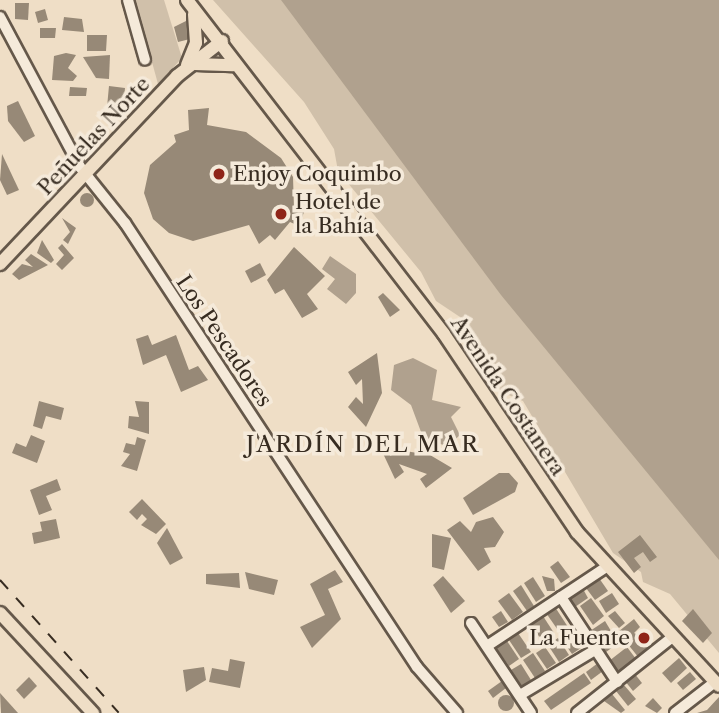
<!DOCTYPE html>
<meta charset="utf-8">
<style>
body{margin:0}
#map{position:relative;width:719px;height:713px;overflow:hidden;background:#efdec6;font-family:"Libre Caslon Text",serif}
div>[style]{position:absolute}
.green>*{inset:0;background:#d0c0aa}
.water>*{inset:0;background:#b0a18e}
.building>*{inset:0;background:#978977}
.round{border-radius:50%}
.roads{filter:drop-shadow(2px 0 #65584a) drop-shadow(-2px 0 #65584a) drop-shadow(0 2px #65584a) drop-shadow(0 -2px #65584a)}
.minor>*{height:10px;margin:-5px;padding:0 5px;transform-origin:5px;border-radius:5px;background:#f5eada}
.major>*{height:12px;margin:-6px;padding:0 6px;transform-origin:6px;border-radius:6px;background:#efdec6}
.rail>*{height:2px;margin-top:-1px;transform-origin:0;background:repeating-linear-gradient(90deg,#372c21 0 12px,transparent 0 24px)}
.dots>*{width:19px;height:19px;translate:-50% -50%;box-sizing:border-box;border:4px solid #f5eada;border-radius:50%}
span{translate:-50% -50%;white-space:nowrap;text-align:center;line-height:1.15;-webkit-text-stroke:7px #f5eada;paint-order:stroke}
.street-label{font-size:21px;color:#372c21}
.poi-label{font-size:21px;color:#372c21}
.left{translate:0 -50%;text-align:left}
.right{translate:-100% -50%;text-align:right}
.neighbourhood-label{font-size:23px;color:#372c21;letter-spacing:2px}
</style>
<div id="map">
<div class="green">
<div style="clip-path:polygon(135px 0,164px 0,182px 58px,158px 84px)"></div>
<div style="clip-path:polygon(213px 0,354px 0,719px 478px,719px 653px,670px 594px,643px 582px,641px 572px,613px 553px,523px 401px,501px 392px,463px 319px,436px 301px,421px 272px,338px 171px,334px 149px,304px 102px)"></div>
</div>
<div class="water">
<div style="clip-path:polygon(281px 0,719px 0,719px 560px,501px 295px)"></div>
<div style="clip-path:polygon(330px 256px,356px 274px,356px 293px,346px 304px,327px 289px,335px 279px,322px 269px)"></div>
<div style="clip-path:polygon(413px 358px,437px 370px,432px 400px,461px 407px,451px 417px,460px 435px,448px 446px,424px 440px,411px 405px,391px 390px,394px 365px)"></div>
</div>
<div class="building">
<div style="clip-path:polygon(15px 3px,29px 3px,28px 20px,15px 19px)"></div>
<div style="clip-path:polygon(45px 9px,48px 20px,38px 23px,35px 12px)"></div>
<div style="clip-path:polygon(64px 17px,82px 19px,84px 32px,62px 30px)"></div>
<div style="clip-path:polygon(186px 21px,190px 39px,178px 42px,174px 27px)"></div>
<div style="clip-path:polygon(40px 28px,56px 28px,55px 38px,40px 38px)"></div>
<div style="clip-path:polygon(87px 35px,107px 35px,106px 51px,87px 51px)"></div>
<div style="clip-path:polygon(66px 53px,76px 55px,68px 68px,77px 76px,73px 81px,52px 80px,54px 56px)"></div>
<div style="clip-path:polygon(110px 55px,109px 79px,96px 78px,83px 57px)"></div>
<div style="clip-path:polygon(109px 86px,125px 88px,123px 108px,107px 107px)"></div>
<div style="clip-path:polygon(70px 87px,87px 88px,86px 96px,69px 96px)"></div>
<div style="clip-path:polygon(18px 101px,35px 136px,24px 142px,8px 121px,7px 106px)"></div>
<div style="clip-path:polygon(209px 108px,207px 125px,246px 132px,281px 158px,293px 177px,294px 209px,304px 212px,299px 226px,290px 222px,275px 240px,270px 235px,259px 244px,249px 225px,193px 241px,169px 233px,153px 219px,144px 193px,150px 165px,176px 142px,174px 135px,189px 130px,188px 110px)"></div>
<div style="clip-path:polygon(2px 154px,19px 190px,7px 195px,0 180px)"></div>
<div class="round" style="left:80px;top:193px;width:14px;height:14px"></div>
<div style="clip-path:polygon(62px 218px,76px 228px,68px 244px,63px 240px,70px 232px)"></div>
<div style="clip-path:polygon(42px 240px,54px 260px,51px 263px,37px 253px)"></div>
<div style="clip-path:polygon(62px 244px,74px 258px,62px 270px,56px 264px,64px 255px,58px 248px)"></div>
<div style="clip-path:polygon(294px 247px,325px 276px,307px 294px,318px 309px,302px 318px,284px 289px,275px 294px,267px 280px)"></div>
<div style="clip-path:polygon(31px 254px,48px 265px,19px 280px,12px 274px,22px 264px,33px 267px,25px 260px)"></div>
<div style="clip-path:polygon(260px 263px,266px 275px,251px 283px,245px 271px)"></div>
<div style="clip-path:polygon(383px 293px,400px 310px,390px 317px,378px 297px)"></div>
<div style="clip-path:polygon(148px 335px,152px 345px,176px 335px,189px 370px,198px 366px,208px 380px,181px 392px,166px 355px,143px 365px,136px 339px)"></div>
<div style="clip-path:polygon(377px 353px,382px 393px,366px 427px,348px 407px,356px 397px,363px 404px,362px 379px,356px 385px,348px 372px)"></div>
<div style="clip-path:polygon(39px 401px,64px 408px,61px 420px,46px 416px,42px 429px,33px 426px)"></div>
<div style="clip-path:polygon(135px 401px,149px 402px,149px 434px,128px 428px,129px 416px,139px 417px)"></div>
<div style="clip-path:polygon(31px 435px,45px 441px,37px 463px,12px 453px,16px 443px,26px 447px)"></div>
<div style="clip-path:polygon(137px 437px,146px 440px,137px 471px,121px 466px,130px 454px,123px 452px,126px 443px,135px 445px)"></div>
<div style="clip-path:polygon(380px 447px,430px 455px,452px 468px,426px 488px,420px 479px,427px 474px,399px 464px,404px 472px,395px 479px)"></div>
<div style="clip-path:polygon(499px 473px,509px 473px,518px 483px,515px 492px,473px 515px,463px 498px)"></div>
<div style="clip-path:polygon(57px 479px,61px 490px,46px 496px,52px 510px,39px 515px,30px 490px)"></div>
<div style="clip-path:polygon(142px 499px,166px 524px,156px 534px,141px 525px,147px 519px,142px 514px,137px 520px,129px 512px)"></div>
<div style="clip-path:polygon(493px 517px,504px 532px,495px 547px,484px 548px,491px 562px,478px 571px,447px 530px,460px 521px,471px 532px,476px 522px)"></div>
<div style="clip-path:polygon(56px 519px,60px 538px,34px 544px,32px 533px,42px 531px,40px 522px)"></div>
<div style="clip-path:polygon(167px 528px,183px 558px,170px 565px,157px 543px)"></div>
<div style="clip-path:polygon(432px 534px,451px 538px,444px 570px,432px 567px)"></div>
<div style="clip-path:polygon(640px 535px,657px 557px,650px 562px,643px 552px,634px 558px,641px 567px,634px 573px,618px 552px)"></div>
<div style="clip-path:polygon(558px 561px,570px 577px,561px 583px,550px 567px)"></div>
<div style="clip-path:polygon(335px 570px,343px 582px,328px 589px,341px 619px,312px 648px,300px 627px,325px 615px,310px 584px)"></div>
<div style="clip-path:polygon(245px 572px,278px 580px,274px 595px,249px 589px)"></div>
<div style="clip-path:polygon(239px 573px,240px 588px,206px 584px,206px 574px)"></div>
<div style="clip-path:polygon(443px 576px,465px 601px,451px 613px,433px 585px)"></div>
<div style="clip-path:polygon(542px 576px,554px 579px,555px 591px,547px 591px)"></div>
<div style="clip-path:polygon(533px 577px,545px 596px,536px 602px,524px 583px)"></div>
<div style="clip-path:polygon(599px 578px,608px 591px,595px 600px,586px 588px)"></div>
<div style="clip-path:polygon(521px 585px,534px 606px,527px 611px,513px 591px)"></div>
<div style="clip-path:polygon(583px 589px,588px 598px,572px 609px,566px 600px)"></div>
<div style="clip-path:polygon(509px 593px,523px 612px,512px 620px,498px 601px)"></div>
<div style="clip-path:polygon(612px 593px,619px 604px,606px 613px,599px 601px)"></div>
<div style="clip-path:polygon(591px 598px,604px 616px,593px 625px,580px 606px)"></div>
<div style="clip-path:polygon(555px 607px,568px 627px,560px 633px,546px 613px)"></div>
<div style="clip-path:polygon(693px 609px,712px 633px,703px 643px,682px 621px)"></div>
<div style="clip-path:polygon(501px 611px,508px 622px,499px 627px,492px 617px)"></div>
<div style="clip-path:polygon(615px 611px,625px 623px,619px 628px,608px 616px)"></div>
<div style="clip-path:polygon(543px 616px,554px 633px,542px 641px,531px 624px)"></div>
<div style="clip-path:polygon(634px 619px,640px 627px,634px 633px,655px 644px,639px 658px,618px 632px)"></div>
<div style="clip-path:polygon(605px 621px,611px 631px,597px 641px,590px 631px)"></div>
<div style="clip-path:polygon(569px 631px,581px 648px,572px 654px,560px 637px)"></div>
<div style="clip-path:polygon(518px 633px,531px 652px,521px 658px,509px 640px)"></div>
<div style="clip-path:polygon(616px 633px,621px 641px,602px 655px,596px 647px)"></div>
<div style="clip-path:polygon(558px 638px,569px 655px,559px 662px,548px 645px)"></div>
<div style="clip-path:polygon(507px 641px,519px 659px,509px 666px,496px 648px)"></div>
<div style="clip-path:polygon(545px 647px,556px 663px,547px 669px,536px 653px)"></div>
<div style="clip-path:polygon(627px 647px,636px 659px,617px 672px,609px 661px)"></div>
<div style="clip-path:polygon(533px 653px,545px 671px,535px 678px,523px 660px)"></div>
<div style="clip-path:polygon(679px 658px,687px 668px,671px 683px,662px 673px)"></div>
<div style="clip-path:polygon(230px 659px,245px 662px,240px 688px,209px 682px,212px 668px,228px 671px)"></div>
<div style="clip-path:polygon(598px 663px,603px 671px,591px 680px,586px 672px)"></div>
<div style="clip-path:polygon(521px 664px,531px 680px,522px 686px,511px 670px)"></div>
<div style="clip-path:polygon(204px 667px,206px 680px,186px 692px,183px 670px)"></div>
<div style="clip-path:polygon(690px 672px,696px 679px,683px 690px,677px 683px)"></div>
<div style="clip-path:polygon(584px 673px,591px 683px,551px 710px,544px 701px)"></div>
<div style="clip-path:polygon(634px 673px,642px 683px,633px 691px,625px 681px)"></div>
<div style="clip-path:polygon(29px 677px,37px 686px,24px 699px,16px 690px)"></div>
<div style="clip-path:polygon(502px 681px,506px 688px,493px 698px,488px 691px)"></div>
<div style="clip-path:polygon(624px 685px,636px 699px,628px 706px,616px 691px)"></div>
<div style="clip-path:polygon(0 693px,18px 713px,1px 713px)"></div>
<div style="clip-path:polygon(612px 694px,625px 710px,621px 713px,604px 701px)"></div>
<div class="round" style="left:498px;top:695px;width:16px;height:16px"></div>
<div style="clip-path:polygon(719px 697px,719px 713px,697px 713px,707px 710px)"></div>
<div style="clip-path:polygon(653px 698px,662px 708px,657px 713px,645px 706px)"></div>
</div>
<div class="roads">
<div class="minor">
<div style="left:128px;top:0;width:62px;rotate:74.2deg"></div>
<div style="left:0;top:17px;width:170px;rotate:61.9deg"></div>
<div style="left:80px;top:167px;width:72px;rotate:51.2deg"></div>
<div style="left:125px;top:223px;width:531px;rotate:56.67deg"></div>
<div style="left:417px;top:667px;width:61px;rotate:49deg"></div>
<div style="left:561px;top:597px;width:102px;rotate:56.6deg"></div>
<div style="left:471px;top:623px;width:108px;rotate:56.3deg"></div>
<div style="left:487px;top:646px;width:141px;rotate:-33.5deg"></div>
<div style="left:520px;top:695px;width:87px;rotate:-31deg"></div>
<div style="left:577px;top:713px;width:119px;rotate:-38.5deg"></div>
<div style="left:675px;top:713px;width:51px;rotate:-37.8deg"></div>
</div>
<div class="major">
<div style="left:187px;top:0;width:421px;rotate:52.4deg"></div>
<div style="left:444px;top:334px;width:239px;rotate:56.1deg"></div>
<div style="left:577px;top:532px;width:209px;rotate:47.3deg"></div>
<div style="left:195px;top:64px;width:38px;rotate:2deg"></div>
<div style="left:187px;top:65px;width:24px;rotate:-68deg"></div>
<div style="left:196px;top:43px;width:29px;rotate:-94deg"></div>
<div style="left:0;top:264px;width:258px;rotate:-46.7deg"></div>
<div style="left:177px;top:76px;width:57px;rotate:-37.9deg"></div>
<div style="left:0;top:613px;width:137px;rotate:47.1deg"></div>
</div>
</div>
<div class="rail">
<div style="left:0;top:580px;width:178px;rotate:48.2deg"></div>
</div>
<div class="dots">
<div style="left:219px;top:174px;background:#8f2418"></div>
<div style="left:281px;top:214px;background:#8f2418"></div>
<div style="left:644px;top:638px;background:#8f2418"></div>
</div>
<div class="street-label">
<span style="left:94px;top:136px;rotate:-47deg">Peñuelas Norte</span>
<span style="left:224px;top:341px;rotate:56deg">Los Pescadores</span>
<span style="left:508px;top:396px;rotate:56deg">Avenida Costanera</span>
</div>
<div class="poi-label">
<span class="left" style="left:233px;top:174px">Enjoy Coquimbo</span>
<span class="left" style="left:295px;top:214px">Hotel de<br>la Bahía</span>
<span class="right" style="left:630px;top:638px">La Fuente</span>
</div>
<div class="neighbourhood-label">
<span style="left:363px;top:444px">JARDÍN DEL MAR</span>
</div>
</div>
